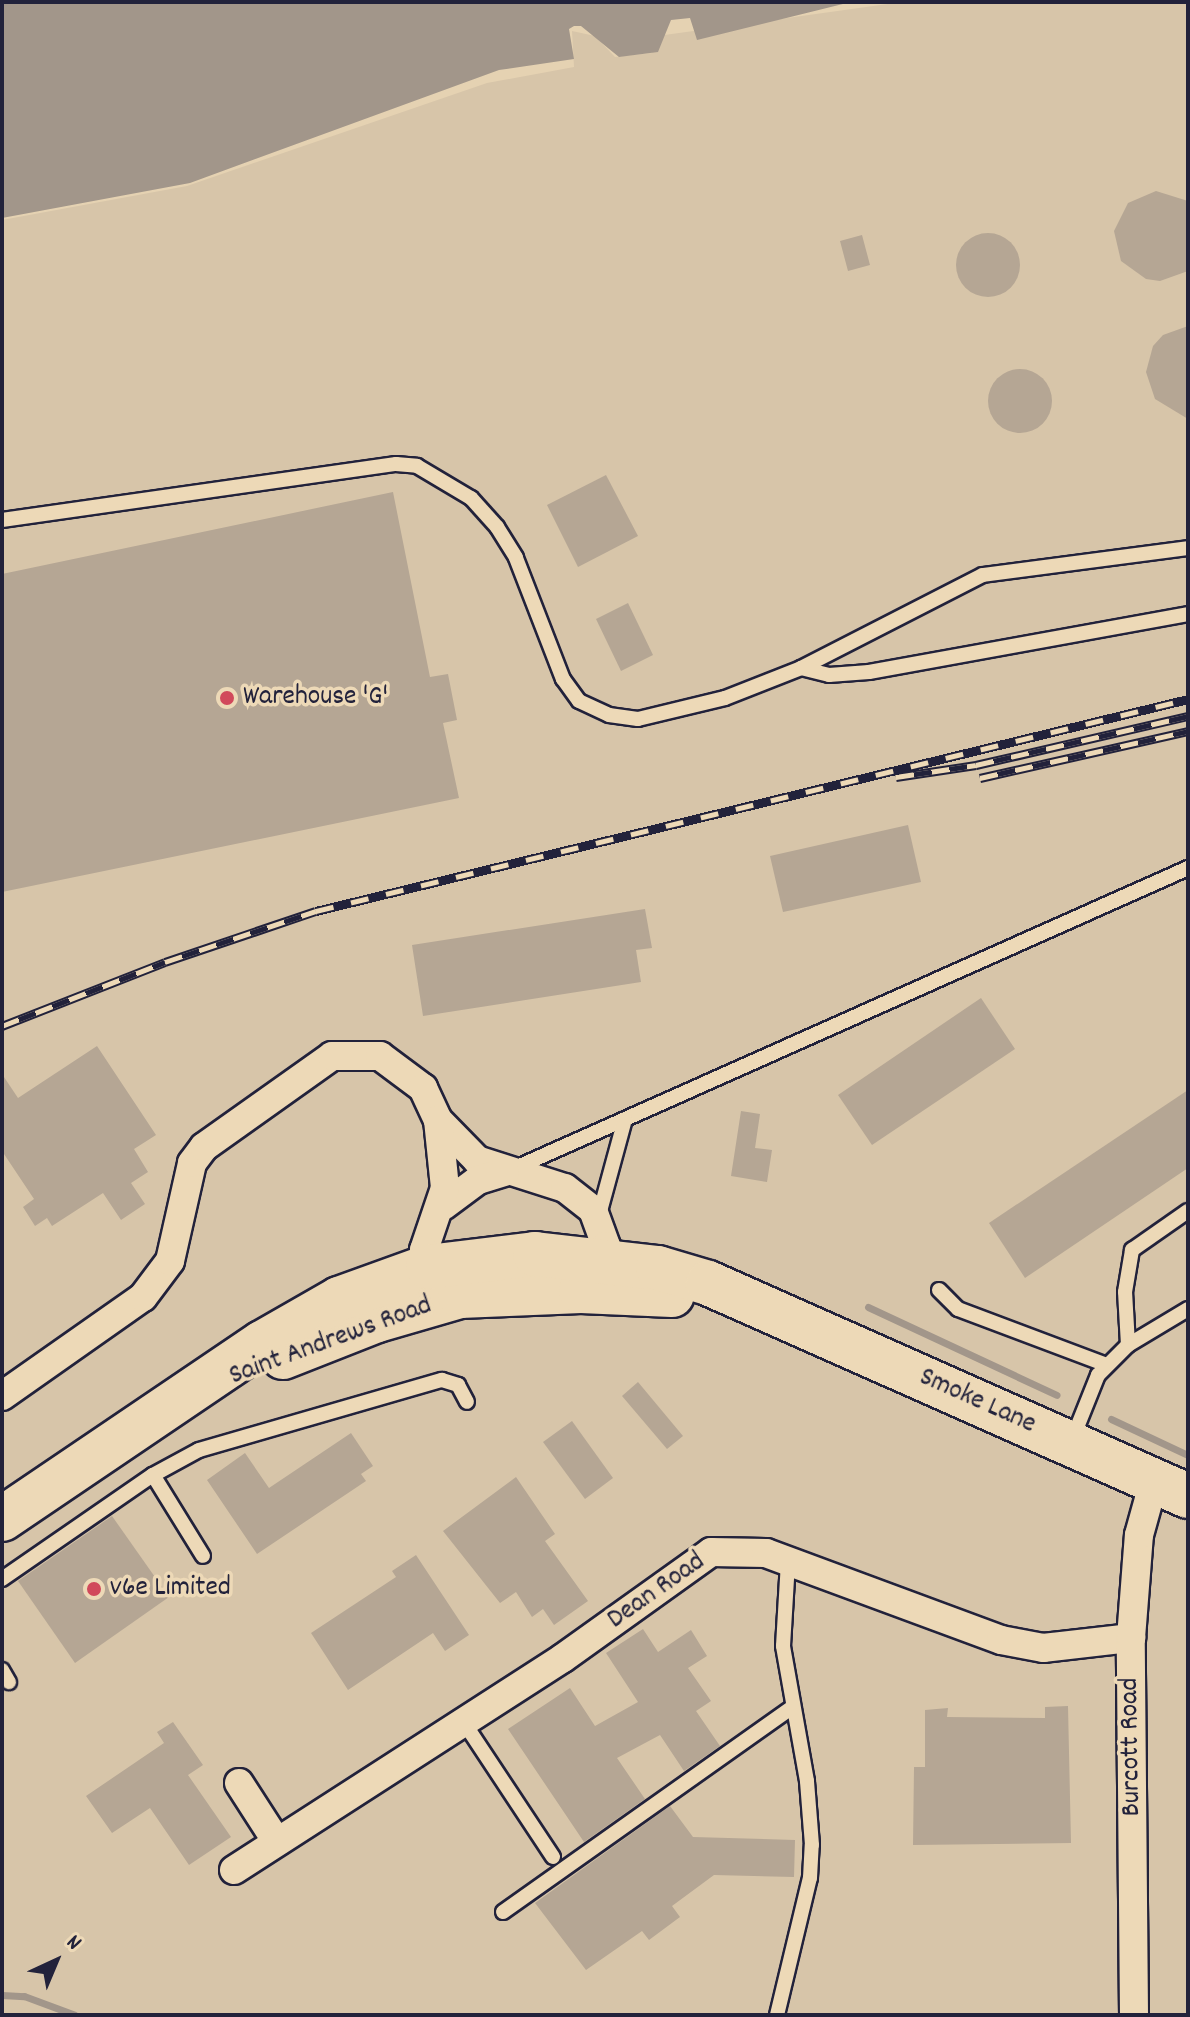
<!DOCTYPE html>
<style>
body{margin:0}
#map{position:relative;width:1190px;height:2017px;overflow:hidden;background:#e5d2b2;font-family:Dekko,sans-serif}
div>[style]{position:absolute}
.built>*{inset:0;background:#d7c5a9}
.water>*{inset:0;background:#a2968a}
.stream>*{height:7px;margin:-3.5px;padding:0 3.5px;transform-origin:3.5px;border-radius:3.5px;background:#a2968a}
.building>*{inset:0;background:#b5a694}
.round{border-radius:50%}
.roads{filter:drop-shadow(2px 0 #22223b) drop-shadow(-2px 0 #22223b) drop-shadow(0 2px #22223b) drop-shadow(0 -2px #22223b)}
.lane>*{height:14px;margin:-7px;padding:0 7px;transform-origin:7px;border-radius:7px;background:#edd9b7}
.street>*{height:28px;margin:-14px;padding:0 14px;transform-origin:14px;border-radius:14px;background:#edd9b7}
.highway>*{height:44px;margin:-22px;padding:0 22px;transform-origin:22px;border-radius:22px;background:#edd9b7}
.rail>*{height:9px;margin-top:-4.5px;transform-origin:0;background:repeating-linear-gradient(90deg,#edd9b7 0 18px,#22223b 0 36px);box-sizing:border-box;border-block:2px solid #22223b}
.dots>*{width:22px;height:22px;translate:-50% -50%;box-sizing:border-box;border:4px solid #edd9b7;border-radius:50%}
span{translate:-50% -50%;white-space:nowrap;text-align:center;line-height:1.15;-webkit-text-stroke:7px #edd9b7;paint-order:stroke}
.poi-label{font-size:28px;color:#22223b}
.left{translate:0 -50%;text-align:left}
.street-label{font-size:28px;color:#22223b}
.frame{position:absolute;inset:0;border:4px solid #22223b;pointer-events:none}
.north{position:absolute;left:16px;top:1921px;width:80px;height:80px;-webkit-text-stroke:6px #edd9b7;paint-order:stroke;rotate:44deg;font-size:22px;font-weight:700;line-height:32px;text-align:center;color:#22223b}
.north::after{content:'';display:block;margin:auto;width:28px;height:36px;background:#22223b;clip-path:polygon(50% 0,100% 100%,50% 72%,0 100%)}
</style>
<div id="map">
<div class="built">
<div style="clip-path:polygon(902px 2px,1188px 2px,1188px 2015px,2px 2015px,2px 220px,187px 186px,487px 83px,574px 67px,572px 31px,595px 36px,615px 57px,652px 53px,650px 37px)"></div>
</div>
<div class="water">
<div style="clip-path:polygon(2px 2px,851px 2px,697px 40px,690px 18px,671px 20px,658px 52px,619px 57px,581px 26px,574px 26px,569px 29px,574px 59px,499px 70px,190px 183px,2px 218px)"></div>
</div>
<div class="stream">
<div style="left:868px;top:1307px;width:208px;rotate:25deg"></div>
<div style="left:1111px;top:1419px;width:85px;rotate:25.1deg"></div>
<div style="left:2px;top:1995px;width:22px;rotate:3deg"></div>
<div style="left:24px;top:1996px;width:54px;rotate:20.4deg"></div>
</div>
<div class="building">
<div style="clip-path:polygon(1156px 191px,1188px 201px,1188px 271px,1160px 281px,1146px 279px,1121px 261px,1114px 231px,1128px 203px)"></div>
<div class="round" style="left:956px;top:233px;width:64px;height:64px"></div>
<div style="clip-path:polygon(862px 235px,870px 265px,848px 271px,840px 241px)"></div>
<div style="clip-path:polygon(1188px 326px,1188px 419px,1155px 399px,1146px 372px,1153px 346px,1163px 335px)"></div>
<div class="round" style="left:988px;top:369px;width:64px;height:64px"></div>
<div style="clip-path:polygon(606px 475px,638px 536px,578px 567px,547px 505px)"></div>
<div style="clip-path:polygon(393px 492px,430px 677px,448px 674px,457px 720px,443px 723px,459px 798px,2px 892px,2px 574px)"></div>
<div style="clip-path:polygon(628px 603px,653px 655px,621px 671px,596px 619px)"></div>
<div style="clip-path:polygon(908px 825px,921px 882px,783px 912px,770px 856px)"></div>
<div style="clip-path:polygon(645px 909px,652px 948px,636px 950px,641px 982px,423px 1016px,412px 945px)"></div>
<div style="clip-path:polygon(981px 998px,1015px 1049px,872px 1145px,838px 1095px)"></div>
<div style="clip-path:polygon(97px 1046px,156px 1135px,134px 1149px,148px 1172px,131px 1183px,145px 1204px,121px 1220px,103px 1193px,52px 1226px,47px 1218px,35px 1226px,23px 1207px,34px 1199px,2px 1151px,2px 1074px,18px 1098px)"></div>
<div style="clip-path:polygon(1188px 1090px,1188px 1168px,1025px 1278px,989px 1223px)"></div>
<div style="clip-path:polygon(741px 1111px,760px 1114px,755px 1148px,772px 1150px,767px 1182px,731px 1176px)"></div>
<div style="clip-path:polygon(638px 1382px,683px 1436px,667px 1449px,622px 1396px)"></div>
<div style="clip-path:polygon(572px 1421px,613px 1478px,585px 1499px,543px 1442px)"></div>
<div style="clip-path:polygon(351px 1433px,373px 1466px,361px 1474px,366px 1481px,257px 1554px,207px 1480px,245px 1453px,269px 1488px)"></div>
<div style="clip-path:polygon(516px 1477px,555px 1534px,545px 1541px,588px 1601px,554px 1625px,543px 1609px,532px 1617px,516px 1592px,500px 1603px,443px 1531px)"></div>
<div style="clip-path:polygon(112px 1516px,169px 1597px,75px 1663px,18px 1581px)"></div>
<div style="clip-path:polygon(416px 1555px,469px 1635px,445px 1651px,433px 1633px,348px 1690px,311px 1633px,396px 1577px,392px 1571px)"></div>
<div style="clip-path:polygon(643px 1629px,658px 1652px,691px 1630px,707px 1656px,688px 1668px,711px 1701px,696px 1711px,720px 1746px,684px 1771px,660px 1735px,617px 1758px,645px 1799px,584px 1842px,508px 1729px,570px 1688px,595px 1726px,638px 1702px,606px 1653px)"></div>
<div style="clip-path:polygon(1068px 1706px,1071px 1843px,913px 1845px,914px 1767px,925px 1767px,925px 1710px,948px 1708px,947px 1717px,1045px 1718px,1045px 1707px)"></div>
<div style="clip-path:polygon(173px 1722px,203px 1765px,188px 1775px,231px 1837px,189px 1865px,150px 1808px,112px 1833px,86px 1796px,164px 1743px,157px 1732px)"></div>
<div style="clip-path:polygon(670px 1806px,693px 1837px,795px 1840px,794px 1877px,714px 1875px,672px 1906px,680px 1917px,649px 1940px,642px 1931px,586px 1970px,535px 1903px)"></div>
</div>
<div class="roads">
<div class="lane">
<div style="left:2px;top:520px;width:398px;rotate:-8.1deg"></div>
<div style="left:396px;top:464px;width:21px;rotate:5deg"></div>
<div style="left:417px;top:466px;width:63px;rotate:30.7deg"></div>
<div style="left:471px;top:498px;width:39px;rotate:48deg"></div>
<div style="left:497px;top:527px;width:36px;rotate:58deg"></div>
<div style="left:516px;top:558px;width:130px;rotate:68.8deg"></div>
<div style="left:563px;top:679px;width:27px;rotate:54deg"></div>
<div style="left:579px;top:701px;width:33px;rotate:25deg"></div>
<div style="left:609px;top:715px;width:29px;rotate:8deg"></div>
<div style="left:638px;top:719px;width:89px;rotate:-13.6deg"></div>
<div style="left:725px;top:698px;width:82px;rotate:-21.5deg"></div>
<div style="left:801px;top:668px;width:204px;rotate:-27.1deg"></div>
<div style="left:983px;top:575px;width:207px;rotate:-7.5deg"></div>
<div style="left:801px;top:668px;width:29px;rotate:14deg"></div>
<div style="left:829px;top:675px;width:40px;rotate:-4.3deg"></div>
<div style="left:869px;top:672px;width:324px;rotate:-10.3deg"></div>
<div style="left:513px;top:1169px;width:739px;rotate:-24.03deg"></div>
<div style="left:599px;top:1215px;width:99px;rotate:-74.8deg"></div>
<div style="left:939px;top:1290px;width:27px;rotate:45deg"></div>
<div style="left:958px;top:1309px;width:159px;rotate:20.6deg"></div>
<div style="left:1128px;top:1345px;width:53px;rotate:-93.2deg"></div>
<div style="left:1125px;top:1292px;width:43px;rotate:-80.5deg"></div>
<div style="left:1132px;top:1250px;width:68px;rotate:-34.9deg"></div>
<div style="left:1072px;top:1440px;width:70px;rotate:-68.2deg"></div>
<div style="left:1098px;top:1375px;width:42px;rotate:-45deg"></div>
<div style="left:1128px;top:1345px;width:70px;rotate:-31deg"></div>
<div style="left:153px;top:1475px;width:95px;rotate:58.3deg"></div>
<div style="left:2px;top:1579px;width:183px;rotate:-34.6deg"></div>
<div style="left:153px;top:1475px;width:52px;rotate:-28.5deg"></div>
<div style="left:199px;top:1450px;width:253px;rotate:-16.1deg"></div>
<div style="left:442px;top:1380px;width:17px;rotate:17deg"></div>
<div style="left:458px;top:1385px;width:19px;rotate:62deg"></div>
<div style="left:2px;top:1670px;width:14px;rotate:60deg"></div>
<div style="left:463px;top:1721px;width:163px;rotate:56.5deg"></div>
<div style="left:503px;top:1912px;width:354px;rotate:-35.3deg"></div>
<div style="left:777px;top:2015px;width:141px;rotate:-76.5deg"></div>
<div style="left:810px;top:1878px;width:33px;rotate:-87deg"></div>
<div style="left:812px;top:1845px;width:64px;rotate:-94.5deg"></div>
<div style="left:807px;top:1781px;width:137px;rotate:-100.1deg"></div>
<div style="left:783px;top:1646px;width:84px;rotate:-86.6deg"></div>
</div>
<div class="street">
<div style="left:438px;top:1120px;width:56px;rotate:45.7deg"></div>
<div style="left:477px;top:1160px;width:92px;rotate:17.7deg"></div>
<div style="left:565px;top:1188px;width:36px;rotate:38deg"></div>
<div style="left:593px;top:1210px;width:38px;rotate:70deg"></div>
<div style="left:606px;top:1246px;width:31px;rotate:101deg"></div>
<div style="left:443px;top:1206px;width:44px;rotate:-36.6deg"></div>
<div style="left:478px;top:1180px;width:28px;rotate:-17deg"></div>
<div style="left:2px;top:1396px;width:172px;rotate:-35.1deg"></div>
<div style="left:143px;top:1297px;width:45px;rotate:-53.1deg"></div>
<div style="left:170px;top:1261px;width:100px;rotate:-77.3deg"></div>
<div style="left:192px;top:1163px;width:20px;rotate:-53deg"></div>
<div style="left:204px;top:1147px;width:157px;rotate:-35.4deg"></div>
<div style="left:332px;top:1056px;width:48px"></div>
<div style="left:380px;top:1056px;width:54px;rotate:36.7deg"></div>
<div style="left:423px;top:1088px;width:35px;rotate:65deg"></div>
<div style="left:438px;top:1120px;width:68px;rotate:84.1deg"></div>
<div style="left:445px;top:1188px;width:65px;rotate:108.7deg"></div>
<div style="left:424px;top:1250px;width:34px;rotate:71deg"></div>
<div style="left:239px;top:1783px;width:70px;rotate:57.2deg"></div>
<div style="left:234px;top:1870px;width:391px;rotate:-32.8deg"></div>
<div style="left:563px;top:1658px;width:182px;rotate:-35.6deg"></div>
<div style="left:711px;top:1552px;width:55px;rotate:1deg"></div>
<div style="left:766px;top:1553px;width:251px;rotate:20.3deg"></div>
<div style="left:1001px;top:1640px;width:43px;rotate:10.8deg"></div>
<div style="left:1043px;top:1648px;width:89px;rotate:-6.5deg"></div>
<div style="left:1134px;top:2015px;width:377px;rotate:-90.5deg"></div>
<div style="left:1131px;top:1638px;width:103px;rotate:-85.6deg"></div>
<div style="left:1139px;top:1535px;width:56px;rotate:-74.5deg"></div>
</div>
<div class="highway">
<div style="left:283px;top:1357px;width:101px;rotate:-21.5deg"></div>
<div style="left:377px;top:1320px;width:86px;rotate:-16.1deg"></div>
<div style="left:460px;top:1296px;width:121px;rotate:-2.4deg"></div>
<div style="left:581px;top:1291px;width:91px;rotate:2.5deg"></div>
<div style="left:2px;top:1519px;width:314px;rotate:-34.1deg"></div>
<div style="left:262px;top:1343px;width:89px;rotate:-29.7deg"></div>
<div style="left:339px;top:1299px;width:95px;rotate:-19.8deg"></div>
<div style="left:428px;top:1267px;width:108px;rotate:-6.9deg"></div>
<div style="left:535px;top:1254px;width:124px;rotate:6.5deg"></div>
<div style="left:658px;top:1268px;width:52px;rotate:16.7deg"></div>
<div style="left:708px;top:1283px;width:525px;rotate:23.93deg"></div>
</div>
</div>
<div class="rail">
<div style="left:896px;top:777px;width:81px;rotate:-8.5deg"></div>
<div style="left:976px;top:765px;width:218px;rotate:-13deg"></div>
<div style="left:980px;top:778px;width:213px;rotate:-12.7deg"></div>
<div style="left:2px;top:1026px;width:175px;rotate:-21.4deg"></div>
<div style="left:165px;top:962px;width:159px;rotate:-18.7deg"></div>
<div style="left:316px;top:911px;width:897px;rotate:-13.66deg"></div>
</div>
<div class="dots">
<div style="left:227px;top:698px;background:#d1495b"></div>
<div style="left:94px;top:1589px;background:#d1495b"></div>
</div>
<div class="poi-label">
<span class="left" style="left:243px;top:698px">Warehouse 'G'</span>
<span class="left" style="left:110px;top:1589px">v6e Limited</span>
</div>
<div class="street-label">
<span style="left:331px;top:1342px;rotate:-20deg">Saint Andrews Road</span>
<span style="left:977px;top:1402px;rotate:24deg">Smoke Lane</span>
<span style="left:657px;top:1592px;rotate:-35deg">Dean Road</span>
<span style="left:1132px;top:1747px;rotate:-91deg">Burcott Road</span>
</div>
<div class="frame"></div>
<div class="north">N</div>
</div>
